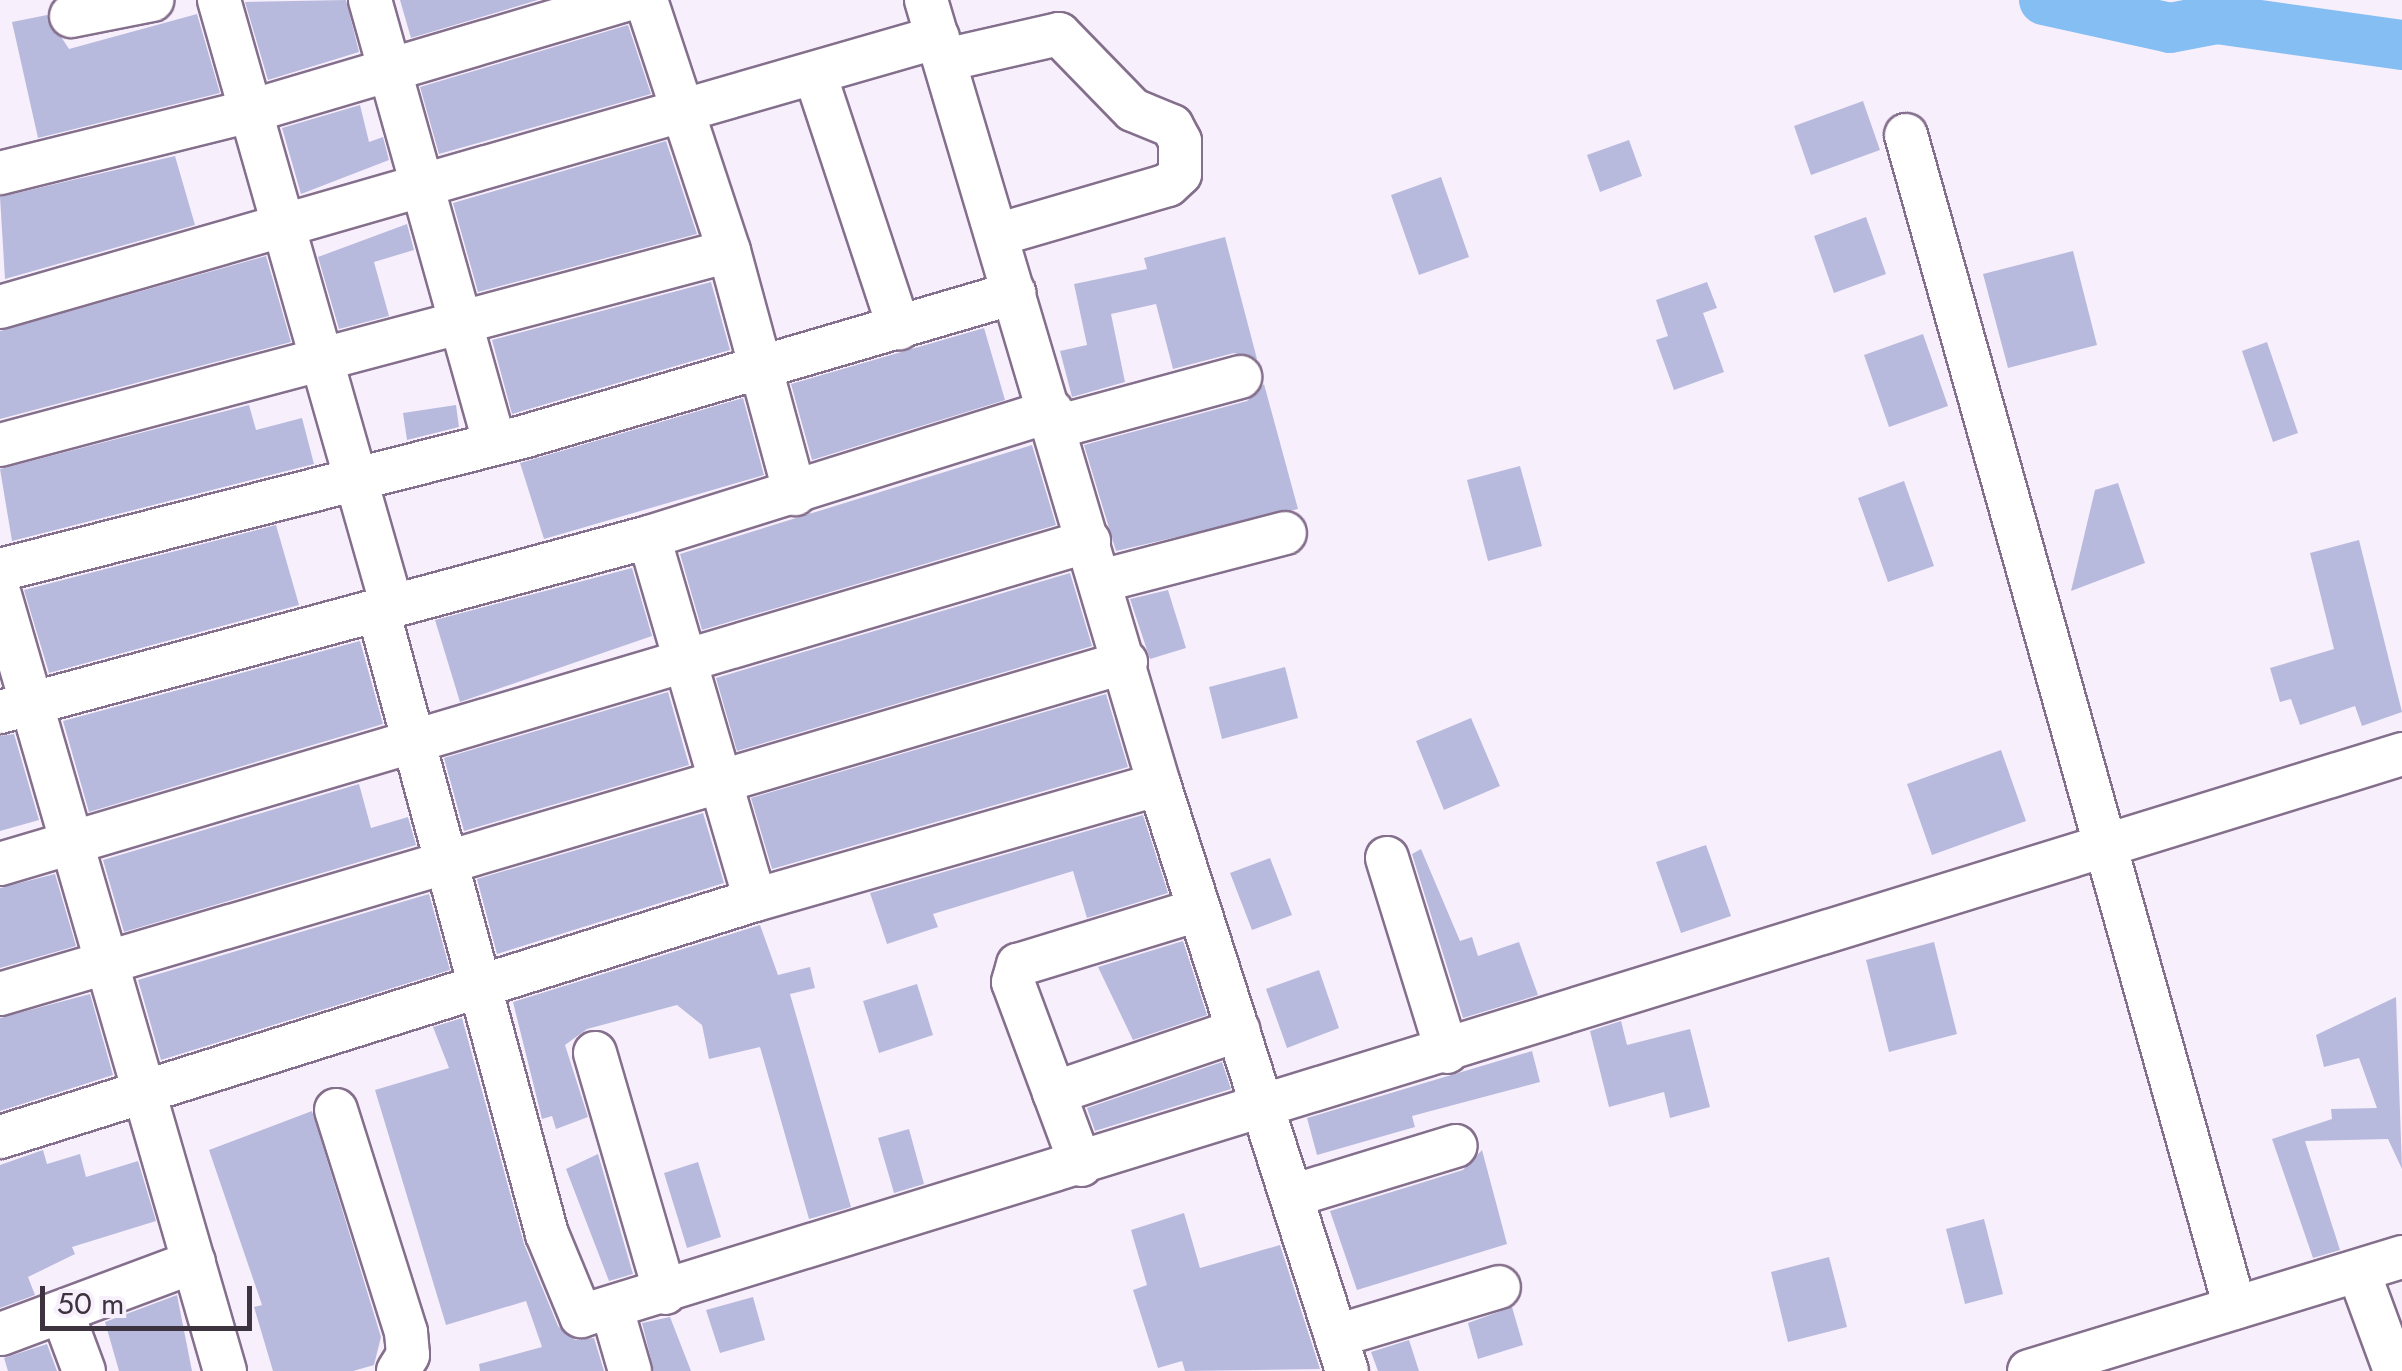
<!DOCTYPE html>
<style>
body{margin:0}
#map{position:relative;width:2402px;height:1371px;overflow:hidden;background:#f8effc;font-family:Jost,sans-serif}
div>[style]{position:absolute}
.river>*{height:50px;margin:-25px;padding:0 25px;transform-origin:25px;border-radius:25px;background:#85bef3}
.building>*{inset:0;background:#b8badd}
.roads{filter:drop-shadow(2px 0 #846f8c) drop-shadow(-2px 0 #846f8c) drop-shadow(0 2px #846f8c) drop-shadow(0 -2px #846f8c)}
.minor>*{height:42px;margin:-21px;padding:0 21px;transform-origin:21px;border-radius:21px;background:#fff}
span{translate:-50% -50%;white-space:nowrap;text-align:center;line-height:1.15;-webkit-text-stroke:10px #f8effc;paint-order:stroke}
.scale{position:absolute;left:40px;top:1286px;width:212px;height:45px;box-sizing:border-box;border:5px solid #3c333f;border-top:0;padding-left:12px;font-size:30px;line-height:35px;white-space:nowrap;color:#3c333f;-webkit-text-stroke:8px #f8effc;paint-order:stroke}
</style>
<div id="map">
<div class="river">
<div style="left:2044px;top:0;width:129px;rotate:12.5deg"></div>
<div style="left:2170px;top:28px;width:48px;rotate:-10.8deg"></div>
<div style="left:2217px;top:19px;width:187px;rotate:8deg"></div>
</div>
<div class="building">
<div style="clip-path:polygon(346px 0,359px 52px,268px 80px,245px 2px)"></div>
<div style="clip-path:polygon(400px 0,538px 0,411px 38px)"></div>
<div style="clip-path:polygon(197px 14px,220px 93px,38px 138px,12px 22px,47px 15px,69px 49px)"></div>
<div style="clip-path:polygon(628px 25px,651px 94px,439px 154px,420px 87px)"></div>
<div style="clip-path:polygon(1863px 101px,1880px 150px,1811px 175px,1794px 126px)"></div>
<div style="clip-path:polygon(360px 105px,369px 142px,383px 137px,389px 160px,301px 194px,282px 128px)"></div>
<div style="clip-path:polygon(1629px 140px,1642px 176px,1600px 192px,1587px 155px)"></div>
<div style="clip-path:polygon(666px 141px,697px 234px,478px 292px,453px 203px)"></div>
<div style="clip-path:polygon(175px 156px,195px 225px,5px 279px,0 197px)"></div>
<div style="clip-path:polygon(1441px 177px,1469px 257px,1419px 275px,1391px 195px)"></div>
<div style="clip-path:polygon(1866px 217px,1886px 274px,1834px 293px,1814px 236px)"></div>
<div style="clip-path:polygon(407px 224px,414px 250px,374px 262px,389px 316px,339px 329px,318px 257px)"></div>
<div style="clip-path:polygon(1225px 237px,1257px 359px,1234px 353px,1173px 369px,1156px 304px,1111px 314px,1125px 382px,1072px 397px,1060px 351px,1087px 345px,1074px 284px,1147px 269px,1144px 258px)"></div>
<div style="clip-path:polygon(2073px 251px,2097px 345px,2008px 368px,1983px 274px)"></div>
<div style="clip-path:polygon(266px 256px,291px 342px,0 419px,0 331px)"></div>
<div style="clip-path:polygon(711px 282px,730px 350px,512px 414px,492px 340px)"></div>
<div style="clip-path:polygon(1707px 282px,1717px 308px,1703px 313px,1724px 372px,1674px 390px,1656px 340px,1668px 336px,1656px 300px)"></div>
<div style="clip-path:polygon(984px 328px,1005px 400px,812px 460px,791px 384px)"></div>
<div style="clip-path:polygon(1923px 334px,1948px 406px,1889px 427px,1864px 355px)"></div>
<div style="clip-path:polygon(2267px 342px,2298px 433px,2273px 442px,2242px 351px)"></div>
<div style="clip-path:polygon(1264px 384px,1298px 509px,1116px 551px,1084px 445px,1247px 401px)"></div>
<div style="clip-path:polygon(743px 398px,764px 475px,544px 539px,520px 463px)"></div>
<div style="clip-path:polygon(249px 405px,256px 430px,302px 418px,314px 464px,12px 541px,0 469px)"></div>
<div style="clip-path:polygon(456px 405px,459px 427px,407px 440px,403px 413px)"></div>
<div style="clip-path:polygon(1032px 445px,1056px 525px,702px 630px,680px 554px)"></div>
<div style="clip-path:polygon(1520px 466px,1542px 546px,1488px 561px,1467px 480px)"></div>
<div style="clip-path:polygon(1904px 481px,1934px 566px,1888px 582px,1858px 498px)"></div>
<div style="clip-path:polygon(2118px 483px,2145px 563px,2071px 591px,2095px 490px)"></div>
<div style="clip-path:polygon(276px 525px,299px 605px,49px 673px,24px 590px)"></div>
<div style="clip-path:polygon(2359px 540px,2402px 712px,2362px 726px,2355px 706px,2300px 725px,2291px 699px,2280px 702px,2270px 668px,2334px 649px,2310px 553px)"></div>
<div style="clip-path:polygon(632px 568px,652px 636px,460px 702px,435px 620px)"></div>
<div style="clip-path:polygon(1070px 573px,1092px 646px,737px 751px,716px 678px)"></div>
<div style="clip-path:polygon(1168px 590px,1186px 648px,1150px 659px,1130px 599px)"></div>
<div style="clip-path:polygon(360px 641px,383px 724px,89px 812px,63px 721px)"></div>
<div style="clip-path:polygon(1285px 667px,1298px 718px,1222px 739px,1209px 687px)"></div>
<div style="clip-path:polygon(668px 692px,689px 765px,464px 831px,444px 758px)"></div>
<div style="clip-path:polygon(1106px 694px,1128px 767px,772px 869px,751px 798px)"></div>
<div style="clip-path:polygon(1471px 718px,1500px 786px,1444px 810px,1416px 741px)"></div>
<div style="clip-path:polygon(14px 734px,39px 820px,0 831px,0 736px)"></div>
<div style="clip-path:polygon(2001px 750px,2026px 821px,1932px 855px,1907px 784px)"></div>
<div style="clip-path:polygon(359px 784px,371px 828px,408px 817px,416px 845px,124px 932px,103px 860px)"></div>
<div style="clip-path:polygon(703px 813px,724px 883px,497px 954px,477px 879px)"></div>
<div style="clip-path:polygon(1143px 815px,1168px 893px,1087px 918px,1073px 871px,933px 914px,938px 927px,887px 944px,870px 893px)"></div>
<div style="clip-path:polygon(1706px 845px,1731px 916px,1681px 933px,1656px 862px)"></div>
<div style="clip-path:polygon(1421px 849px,1460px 941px,1472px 937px,1478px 956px,1519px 942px,1538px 995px,1463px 1018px,1412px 854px)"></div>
<div style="clip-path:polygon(1270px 858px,1292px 915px,1252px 930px,1230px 873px)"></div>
<div style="clip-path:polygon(55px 874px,76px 946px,0 968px,0 888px)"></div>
<div style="clip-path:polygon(429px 894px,450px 970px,161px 1060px,138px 980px)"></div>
<div style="clip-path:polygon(760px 925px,778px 975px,810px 967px,815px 988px,790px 994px,851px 1207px,809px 1219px,760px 1047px,709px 1059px,702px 1025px,677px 1005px,587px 1029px,565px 1045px,588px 1117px,556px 1129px,552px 1116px,542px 1119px,513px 1002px)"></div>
<div style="clip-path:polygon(1183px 941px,1207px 1015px,1133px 1040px,1098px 967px)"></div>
<div style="clip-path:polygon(1934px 942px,1957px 1034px,1889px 1052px,1866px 960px)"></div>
<div style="clip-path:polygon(1319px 970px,1339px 1028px,1287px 1048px,1266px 989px)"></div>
<div style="clip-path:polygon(917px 984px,933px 1035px,879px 1053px,863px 1001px)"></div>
<div style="clip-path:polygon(90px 994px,113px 1075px,0 1111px,0 1018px)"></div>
<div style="clip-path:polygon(2396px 997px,2402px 1169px,2388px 1139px,2305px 1141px,2340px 1250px,2313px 1258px,2272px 1139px,2332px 1119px,2331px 1109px,2377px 1108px,2359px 1058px,2324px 1067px,2316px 1035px)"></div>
<div style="clip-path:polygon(462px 1018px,524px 1244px,558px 1326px,575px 1340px,594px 1338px,604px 1371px,480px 1371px,479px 1364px,542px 1347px,526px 1301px,446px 1325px,375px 1090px,449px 1068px,433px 1027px)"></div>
<div style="clip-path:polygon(1621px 1021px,1627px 1045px,1690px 1029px,1710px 1107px,1670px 1118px,1664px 1092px,1609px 1107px,1590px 1031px)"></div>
<div style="clip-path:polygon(1532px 1051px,1540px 1082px,1412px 1116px,1415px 1127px,1317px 1155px,1307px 1118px)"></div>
<div style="clip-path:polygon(1222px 1062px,1231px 1089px,1095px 1131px,1087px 1108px)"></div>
<div style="clip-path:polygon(312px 1111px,381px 1337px,374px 1365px,353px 1371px,273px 1371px,254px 1307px,262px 1305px,209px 1150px)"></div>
<div style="clip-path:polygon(909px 1129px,924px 1184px,894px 1193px,878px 1138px)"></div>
<div style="clip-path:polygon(43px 1150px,47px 1164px,80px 1154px,86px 1177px,138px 1161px,156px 1221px,72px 1247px,75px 1254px,28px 1277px,35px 1295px,0 1308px,0 1165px)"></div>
<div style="clip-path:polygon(1482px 1150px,1507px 1244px,1357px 1290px,1330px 1211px,1463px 1170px)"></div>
<div style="clip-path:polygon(598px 1154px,633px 1274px,609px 1281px,566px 1169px)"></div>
<div style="clip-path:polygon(698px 1162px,721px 1237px,687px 1248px,664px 1173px)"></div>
<div style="clip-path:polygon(1184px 1213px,1200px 1268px,1280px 1245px,1320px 1369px,1185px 1371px,1182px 1361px,1158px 1368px,1133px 1290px,1147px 1285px,1131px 1230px)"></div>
<div style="clip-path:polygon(1984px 1219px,2003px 1294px,1965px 1304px,1946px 1229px)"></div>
<div style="clip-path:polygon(1829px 1257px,1847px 1327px,1788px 1342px,1771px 1272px)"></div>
<div style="clip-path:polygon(177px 1295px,192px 1371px,119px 1371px,105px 1322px)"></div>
<div style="clip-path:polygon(753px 1297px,765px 1340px,720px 1353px,706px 1310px)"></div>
<div style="clip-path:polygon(1512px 1307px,1523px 1345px,1478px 1359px,1468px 1323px)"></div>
<div style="clip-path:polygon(670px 1317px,691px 1371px,654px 1371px,642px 1323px)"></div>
<div style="clip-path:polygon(1409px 1340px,1419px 1371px,1378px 1371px,1371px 1352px)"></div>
<div style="clip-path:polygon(47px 1344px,57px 1371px,8px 1371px,4px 1358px)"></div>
</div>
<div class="roads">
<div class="minor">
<div style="left:219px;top:0;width:630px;rotate:74.07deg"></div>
<div style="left:370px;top:0;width:461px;rotate:74.3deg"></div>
<div style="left:646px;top:0;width:264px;rotate:71.7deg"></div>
<div style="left:729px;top:251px;width:252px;rotate:74.8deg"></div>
<div style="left:926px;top:0;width:818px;rotate:73.45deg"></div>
<div style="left:1159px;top:784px;width:616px;rotate:72.24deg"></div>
<div style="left:71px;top:16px;width:83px;rotate:-11.2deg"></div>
<div style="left:945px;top:60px;width:117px;rotate:-12.8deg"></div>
<div style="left:1059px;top:34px;width:106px;rotate:45.8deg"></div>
<div style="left:1133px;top:110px;width:42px;rotate:22.3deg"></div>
<div style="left:1172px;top:126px;width:17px;rotate:62deg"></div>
<div style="left:1180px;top:141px;width:33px;rotate:90deg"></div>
<div style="left:1180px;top:174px;width:16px;rotate:137deg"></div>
<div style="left:1168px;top:185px;width:178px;rotate:163.7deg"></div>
<div style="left:815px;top:74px;width:268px;rotate:71.7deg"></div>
<div style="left:1906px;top:135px;width:1218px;rotate:74.33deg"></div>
<div style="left:0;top:173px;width:259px;rotate:-13.9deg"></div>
<div style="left:251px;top:111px;width:391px;rotate:-16.5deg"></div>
<div style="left:0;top:307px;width:976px;rotate:-16.06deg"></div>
<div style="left:1056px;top:427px;width:191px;rotate:-15.2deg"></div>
<div style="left:0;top:445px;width:754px;rotate:-14.9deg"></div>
<div style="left:649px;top:537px;width:378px;rotate:73.7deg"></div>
<div style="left:0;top:570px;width:543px;rotate:-14.29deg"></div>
<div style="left:526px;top:436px;width:509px;rotate:-16.33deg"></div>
<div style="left:1101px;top:581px;width:190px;rotate:-14.6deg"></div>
<div style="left:0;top:595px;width:808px;rotate:73.83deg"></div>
<div style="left:378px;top:610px;width:646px;rotate:74.85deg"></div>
<div style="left:547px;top:1234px;width:89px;rotate:67.5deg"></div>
<div style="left:581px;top:1316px;width:1906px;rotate:-17.15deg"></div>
<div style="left:0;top:712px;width:672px;rotate:-15.09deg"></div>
<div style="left:649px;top:537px;width:422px;rotate:-17.4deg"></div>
<div style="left:1387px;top:858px;width:203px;rotate:72.8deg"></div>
<div style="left:0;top:864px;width:1136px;rotate:-16.52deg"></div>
<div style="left:0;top:994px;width:1174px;rotate:-16.43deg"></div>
<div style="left:595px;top:1053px;width:250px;rotate:73.7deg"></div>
<div style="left:1054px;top:1093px;width:195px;rotate:-18.8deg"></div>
<div style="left:336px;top:1110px;width:233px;rotate:72.5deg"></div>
<div style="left:406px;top:1332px;width:23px;rotate:85deg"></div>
<div style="left:408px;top:1355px;width:19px;rotate:122deg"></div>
<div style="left:0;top:1137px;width:791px;rotate:-17.43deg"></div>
<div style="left:755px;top:900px;width:420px;rotate:-16deg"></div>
<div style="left:1081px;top:1165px;width:195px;rotate:-110.4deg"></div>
<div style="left:1013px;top:982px;width:18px;rotate:-74deg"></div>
<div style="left:1018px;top:965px;width:188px;rotate:-17deg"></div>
<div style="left:1292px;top:1196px;width:171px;rotate:-17deg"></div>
<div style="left:2359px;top:1273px;width:104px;rotate:69.8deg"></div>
<div style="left:612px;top:1309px;width:65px;rotate:73.8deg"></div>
<div style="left:62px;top:1312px;width:63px;rotate:69.6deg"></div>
<div style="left:1px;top:1334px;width:206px;rotate:-20.5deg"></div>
<div style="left:1336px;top:1336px;width:170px;rotate:-16.7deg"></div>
<div style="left:2029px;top:1371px;width:390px;rotate:-17deg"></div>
</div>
</div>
<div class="scale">50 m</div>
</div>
